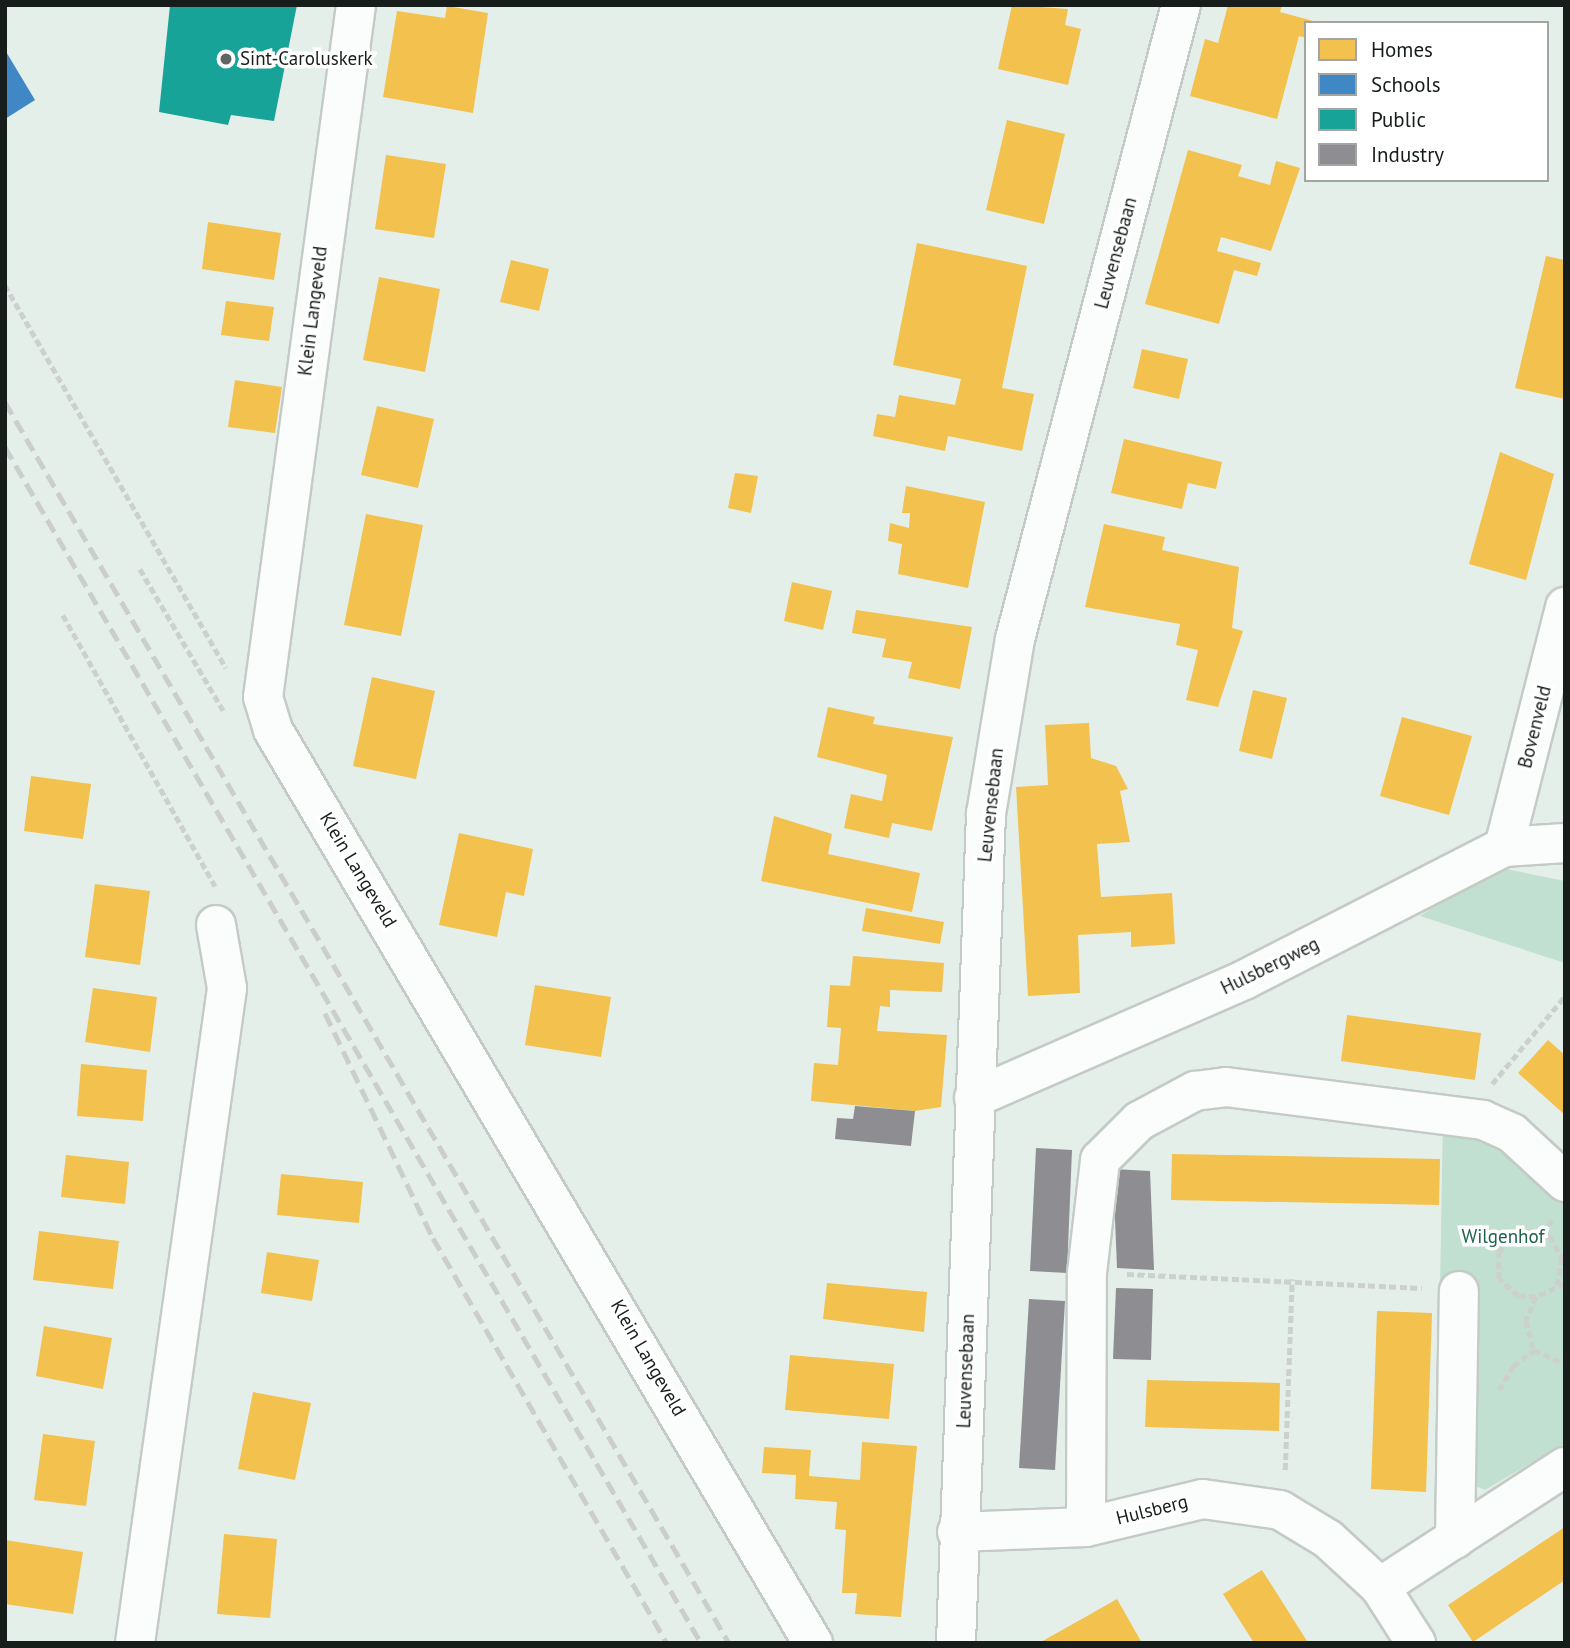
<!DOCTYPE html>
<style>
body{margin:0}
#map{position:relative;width:1570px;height:1648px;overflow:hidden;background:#e5efea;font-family:"PT Sans",sans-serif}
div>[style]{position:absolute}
.green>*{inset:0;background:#c1e0d1}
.homes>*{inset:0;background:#f2c14e}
.schools>*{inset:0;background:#3f88c5}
.public>*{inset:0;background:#17a398}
.industry>*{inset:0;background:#8d8d92}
.path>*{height:4.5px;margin-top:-2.25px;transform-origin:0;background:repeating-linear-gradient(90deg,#ccd0ce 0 7px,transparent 0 10.5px)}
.roads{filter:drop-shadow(2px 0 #c4cbc7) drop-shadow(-2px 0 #c4cbc7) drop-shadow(0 2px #c4cbc7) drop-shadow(0 -2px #c4cbc7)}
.minor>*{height:38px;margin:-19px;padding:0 19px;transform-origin:19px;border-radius:19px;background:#fbfdfc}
.rail>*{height:5px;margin-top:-2.5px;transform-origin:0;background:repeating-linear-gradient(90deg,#cbcecc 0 14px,transparent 0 21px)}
.dots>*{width:19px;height:19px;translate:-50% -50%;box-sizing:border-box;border:4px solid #fff;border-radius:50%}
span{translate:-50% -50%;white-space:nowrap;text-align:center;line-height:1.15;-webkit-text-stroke:7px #fff;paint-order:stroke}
.poi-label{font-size:19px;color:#171d1a}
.left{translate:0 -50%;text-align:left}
.street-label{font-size:19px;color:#171d1a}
.park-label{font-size:19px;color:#1d6349}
.frame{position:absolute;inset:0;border:7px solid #171d1a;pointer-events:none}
.legend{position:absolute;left:1304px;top:21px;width:245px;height:161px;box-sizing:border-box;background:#fff;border:2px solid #a2a5a3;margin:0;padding:9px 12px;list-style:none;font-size:21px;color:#171d1a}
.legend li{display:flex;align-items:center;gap:14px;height:35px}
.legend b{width:35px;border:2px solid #a2a5a3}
</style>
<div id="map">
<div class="green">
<div style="clip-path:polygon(1496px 867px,1565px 881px,1565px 963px,1420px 916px)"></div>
<div style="clip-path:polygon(1443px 1116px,1491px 1134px,1565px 1201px,1565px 1443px,1485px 1490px,1471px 1484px,1440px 1290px)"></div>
</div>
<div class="homes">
<div style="clip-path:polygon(1012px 5px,1068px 9px,1065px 25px,1081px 29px,1068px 85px,998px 69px)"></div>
<div style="clip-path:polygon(1228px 5px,1282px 5px,1280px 12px,1317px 22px,1306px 23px,1306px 38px,1299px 36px,1277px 119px,1190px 96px,1205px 39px,1218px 43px)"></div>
<div style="clip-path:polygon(447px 6px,488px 13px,473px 113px,383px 97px,397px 11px,445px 18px)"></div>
<div style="clip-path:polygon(1007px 120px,1065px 134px,1044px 224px,986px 210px)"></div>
<div style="clip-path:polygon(1188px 150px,1242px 165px,1238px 176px,1270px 185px,1276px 161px,1300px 168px,1271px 251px,1221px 237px,1217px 251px,1261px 263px,1257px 276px,1234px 270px,1219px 324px,1145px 304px)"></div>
<div style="clip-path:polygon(386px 155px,446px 164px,434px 238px,375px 229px)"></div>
<div style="clip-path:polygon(208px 222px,281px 233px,274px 280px,202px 269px)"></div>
<div style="clip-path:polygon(917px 243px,1027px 266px,1002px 388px,1034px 394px,1022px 451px,948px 436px,945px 451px,873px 436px,877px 414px,895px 417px,899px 395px,955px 405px,961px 379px,893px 365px)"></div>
<div style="clip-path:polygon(1546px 256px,1565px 260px,1565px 399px,1515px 388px)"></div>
<div style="clip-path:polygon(511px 260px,549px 269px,539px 311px,500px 302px)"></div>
<div style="clip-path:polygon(379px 277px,440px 289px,425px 372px,363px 360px)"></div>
<div style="clip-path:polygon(226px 301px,274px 307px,269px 341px,221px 335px)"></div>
<div style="clip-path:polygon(1142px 349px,1188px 359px,1179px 399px,1133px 388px)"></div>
<div style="clip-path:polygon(235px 380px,282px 387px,275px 433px,228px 427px)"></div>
<div style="clip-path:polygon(377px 406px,434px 419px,418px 488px,361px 475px)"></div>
<div style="clip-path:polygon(1124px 439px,1222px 462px,1216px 489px,1188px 483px,1182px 509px,1111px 493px)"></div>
<div style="clip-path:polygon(1500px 452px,1554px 474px,1526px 580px,1469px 564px)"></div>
<div style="clip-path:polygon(735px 473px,758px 476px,751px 513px,728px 508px)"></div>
<div style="clip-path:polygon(906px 486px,985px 502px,968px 588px,898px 574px,902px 544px,888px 541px,890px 523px,909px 528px,910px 513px,902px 513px)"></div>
<div style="clip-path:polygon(366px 514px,423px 525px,401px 636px,344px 625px)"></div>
<div style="clip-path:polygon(1104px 524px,1165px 537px,1162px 550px,1239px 567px,1232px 628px,1243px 631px,1218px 707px,1186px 700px,1198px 650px,1176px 645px,1180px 624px,1085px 607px)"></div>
<div style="clip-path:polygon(792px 582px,832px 591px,823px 630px,784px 621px)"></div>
<div style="clip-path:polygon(856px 610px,972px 627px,960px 689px,908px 678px,912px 662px,882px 657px,886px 639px,852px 633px)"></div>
<div style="clip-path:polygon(372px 677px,435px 691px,416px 779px,353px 766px)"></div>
<div style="clip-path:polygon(1253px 690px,1287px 698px,1272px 759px,1239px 751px)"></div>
<div style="clip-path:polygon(828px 707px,875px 717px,873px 724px,953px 737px,932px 831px,892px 823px,889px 838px,844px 828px,851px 794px,882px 801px,887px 775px,817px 757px)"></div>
<div style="clip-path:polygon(1402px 717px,1472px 736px,1449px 815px,1380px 796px)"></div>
<div style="clip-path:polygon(1089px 723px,1091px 758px,1116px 766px,1128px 789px,1120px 791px,1130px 842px,1097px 844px,1101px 897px,1172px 893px,1175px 944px,1131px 947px,1131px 932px,1078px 935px,1080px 993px,1028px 996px,1016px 787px,1048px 785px,1045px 725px)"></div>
<div style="clip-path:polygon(31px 776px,91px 784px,83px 839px,24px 831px)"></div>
<div style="clip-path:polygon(774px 816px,832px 834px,828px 854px,920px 873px,912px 912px,761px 881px)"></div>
<div style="clip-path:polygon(459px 833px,533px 849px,524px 896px,506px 892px,497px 937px,439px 925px)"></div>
<div style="clip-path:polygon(95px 884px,150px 891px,140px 965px,85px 957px)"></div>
<div style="clip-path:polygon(866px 908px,944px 922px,940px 944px,862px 931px)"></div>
<div style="clip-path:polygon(853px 956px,944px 963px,942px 992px,890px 990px,890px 1007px,880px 1006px,877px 1031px,947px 1035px,941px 1107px,915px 1111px,811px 1101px,814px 1063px,838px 1065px,841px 1028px,827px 1027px,830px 985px,850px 986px)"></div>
<div style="clip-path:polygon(535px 985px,611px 997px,601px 1057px,525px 1045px)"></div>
<div style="clip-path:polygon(93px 988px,157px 997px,150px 1052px,85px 1042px)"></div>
<div style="clip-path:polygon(1347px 1015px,1481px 1033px,1475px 1080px,1341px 1061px)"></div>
<div style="clip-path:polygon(1548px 1040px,1565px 1055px,1565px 1115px,1518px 1073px)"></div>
<div style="clip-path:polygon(81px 1064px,147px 1070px,143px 1121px,77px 1116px)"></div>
<div style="clip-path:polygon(1172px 1154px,1440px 1159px,1439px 1205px,1171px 1200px)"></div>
<div style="clip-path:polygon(66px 1155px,129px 1162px,125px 1204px,61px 1197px)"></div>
<div style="clip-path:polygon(281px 1174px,363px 1182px,359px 1223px,277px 1215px)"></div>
<div style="clip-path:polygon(39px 1231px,119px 1241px,113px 1289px,33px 1280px)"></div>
<div style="clip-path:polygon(267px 1252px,319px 1260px,312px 1301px,261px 1293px)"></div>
<div style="clip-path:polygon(827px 1283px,927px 1292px,924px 1332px,823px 1319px)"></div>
<div style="clip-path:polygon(1377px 1311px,1432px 1313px,1426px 1492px,1371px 1489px)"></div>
<div style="clip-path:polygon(44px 1326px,112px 1338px,103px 1389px,36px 1376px)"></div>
<div style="clip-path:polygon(790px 1355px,894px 1364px,889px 1419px,785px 1410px)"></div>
<div style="clip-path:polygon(1147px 1380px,1280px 1383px,1279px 1431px,1145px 1427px)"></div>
<div style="clip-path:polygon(253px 1392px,311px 1403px,295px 1480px,238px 1469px)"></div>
<div style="clip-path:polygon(43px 1434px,95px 1441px,86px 1506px,34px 1500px)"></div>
<div style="clip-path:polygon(862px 1442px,917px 1446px,901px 1617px,855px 1614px,857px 1593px,842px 1593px,846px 1530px,835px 1529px,837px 1502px,795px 1499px,796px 1475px,762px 1473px,764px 1447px,811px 1450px,809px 1476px,860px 1480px)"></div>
<div style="clip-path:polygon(1565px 1527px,1565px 1580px,1473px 1642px,1448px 1605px)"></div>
<div style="clip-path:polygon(224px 1534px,277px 1539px,270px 1618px,217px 1614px)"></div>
<div style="clip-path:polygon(5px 1540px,83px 1552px,73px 1614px,5px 1604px)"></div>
<div style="clip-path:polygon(1262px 1570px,1307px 1641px,1303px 1643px,1254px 1643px,1223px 1594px)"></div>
<div style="clip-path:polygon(1117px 1599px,1142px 1643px,1039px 1643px,1080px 1620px)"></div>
</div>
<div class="schools">
<div style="clip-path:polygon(5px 50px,35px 100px,5px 119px)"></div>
</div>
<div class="public">
<div style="clip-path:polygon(170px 5px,297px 5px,274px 121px,231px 115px,228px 125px,159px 112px)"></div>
</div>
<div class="industry">
<div style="clip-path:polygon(855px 1106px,915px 1111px,911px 1146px,835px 1139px,837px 1118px,853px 1119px)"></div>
<div style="clip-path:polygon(1036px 1148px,1072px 1150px,1067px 1273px,1030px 1271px)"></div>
<div style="clip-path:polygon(1113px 1169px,1150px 1171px,1154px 1270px,1117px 1268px)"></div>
<div style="clip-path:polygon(1116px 1288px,1153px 1289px,1151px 1360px,1113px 1359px)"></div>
<div style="clip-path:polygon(1029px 1299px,1065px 1301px,1055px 1470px,1019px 1468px)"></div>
</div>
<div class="path">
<div style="left:5px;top:285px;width:442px;rotate:60deg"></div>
<div style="left:140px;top:569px;width:164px;rotate:59.5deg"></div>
<div style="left:63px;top:615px;width:311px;rotate:60.7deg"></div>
<div style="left:1492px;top:1084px;width:114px;rotate:-50.3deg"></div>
<div style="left:1541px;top:1233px;width:17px;rotate:-50deg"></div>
<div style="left:1127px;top:1274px;width:295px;rotate:2.7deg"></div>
<div style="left:1565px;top:1284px;width:32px;rotate:156deg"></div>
<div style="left:1536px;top:1297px;width:26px;rotate:113deg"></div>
<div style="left:1526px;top:1321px;width:30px;rotate:75deg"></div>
<div style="left:1534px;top:1350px;width:34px;rotate:24deg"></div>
<div style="left:1536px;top:1297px;width:18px;rotate:-177deg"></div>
<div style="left:1518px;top:1296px;width:25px;rotate:-138deg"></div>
<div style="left:1499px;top:1279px;width:26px;rotate:-92deg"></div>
<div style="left:1498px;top:1253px;width:21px;rotate:-51deg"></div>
<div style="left:1511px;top:1237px;width:15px;rotate:-23deg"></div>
<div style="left:1525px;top:1231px;width:25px;rotate:11deg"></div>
<div style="left:1550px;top:1236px;width:25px;rotate:61deg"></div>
<div style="left:1562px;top:1258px;width:27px;rotate:100deg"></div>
<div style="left:1499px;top:1390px;width:28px;rotate:-60deg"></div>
<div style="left:1513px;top:1366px;width:26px;rotate:-37deg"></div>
<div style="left:1285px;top:1470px;width:191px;rotate:-87.9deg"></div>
</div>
<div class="roads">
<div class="minor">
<div style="left:356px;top:5px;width:698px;rotate:97.65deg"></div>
<div style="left:263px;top:697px;width:34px;rotate:73deg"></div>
<div style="left:273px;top:730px;width:1061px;rotate:59.4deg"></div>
<div style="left:1504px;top:847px;width:248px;rotate:-75.7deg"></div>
<div style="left:974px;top:1098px;width:295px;rotate:-23.6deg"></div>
<div style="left:1244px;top:980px;width:292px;rotate:-27.1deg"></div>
<div style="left:1504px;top:847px;width:61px;rotate:-3.8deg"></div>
<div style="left:1086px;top:1527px;width:254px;rotate:-89.8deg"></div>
<div style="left:1087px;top:1273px;width:114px;rotate:-83.4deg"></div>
<div style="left:1100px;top:1160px;width:55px;rotate:-45deg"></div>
<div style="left:1139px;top:1121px;width:64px;rotate:-28.2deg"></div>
<div style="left:1195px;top:1091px;width:31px;rotate:-7deg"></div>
<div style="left:1226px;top:1087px;width:259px;rotate:7.3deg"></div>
<div style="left:1483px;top:1120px;width:32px;rotate:24deg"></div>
<div style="left:1512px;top:1133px;width:72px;rotate:42.8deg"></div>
<div style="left:957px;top:1532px;width:129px;rotate:-2.2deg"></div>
<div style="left:1086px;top:1527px;width:120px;rotate:-13.5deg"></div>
<div style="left:1203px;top:1499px;width:78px;rotate:8.1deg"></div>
<div style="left:1280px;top:1510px;width:56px;rotate:31.1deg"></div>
<div style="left:1328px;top:1539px;width:71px;rotate:42.7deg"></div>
<div style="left:1380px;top:1587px;width:67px;rotate:57.3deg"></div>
<div style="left:1455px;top:1539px;width:248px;rotate:-89.1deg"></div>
<div style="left:1380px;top:1587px;width:221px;rotate:-33deg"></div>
<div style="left:135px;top:1643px;width:661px;rotate:-82deg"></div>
<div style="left:227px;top:988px;width:64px;rotate:-99.9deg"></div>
<div style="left:956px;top:1643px;width:830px;rotate:-87.93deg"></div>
<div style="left:986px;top:814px;width:177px;rotate:-80.6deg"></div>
<div style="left:1015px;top:639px;width:655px;rotate:-75.33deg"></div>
</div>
</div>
<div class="rail">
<div style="left:5px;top:402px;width:1437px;rotate:59.74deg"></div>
<div style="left:5px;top:447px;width:1384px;rotate:59.8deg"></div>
<div style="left:325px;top:1013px;width:250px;rotate:64.4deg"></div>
<div style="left:433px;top:1238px;width:468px;rotate:60deg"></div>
</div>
<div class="dots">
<div style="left:226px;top:59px;background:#5f6663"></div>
</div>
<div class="poi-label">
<span class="left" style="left:240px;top:59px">Sint-Caroluskerk</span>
</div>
<div class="street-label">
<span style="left:1116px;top:253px;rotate:-75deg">Leuvensebaan</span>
<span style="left:313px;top:311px;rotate:-83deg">Klein Langeveld</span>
<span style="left:1535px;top:727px;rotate:-76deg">Bovenveld</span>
<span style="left:991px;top:805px;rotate:-84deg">Leuvensebaan</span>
<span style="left:358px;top:870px;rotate:59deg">Klein Langeveld</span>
<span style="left:1270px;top:966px;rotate:-26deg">Hulsbergweg</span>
<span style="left:648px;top:1358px;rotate:60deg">Klein Langeveld</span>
<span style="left:966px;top:1371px;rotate:-88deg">Leuvensebaan</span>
<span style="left:1152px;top:1510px;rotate:-14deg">Hulsberg</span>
</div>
<div class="park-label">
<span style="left:1503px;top:1237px">Wilgenhof</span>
</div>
<div class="frame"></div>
<ul class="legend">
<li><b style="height:19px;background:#f2c14e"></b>Homes</li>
<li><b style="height:19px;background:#3f88c5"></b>Schools</li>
<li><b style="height:19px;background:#17a398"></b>Public</li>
<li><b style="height:19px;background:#8d8d92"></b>Industry</li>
</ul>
</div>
